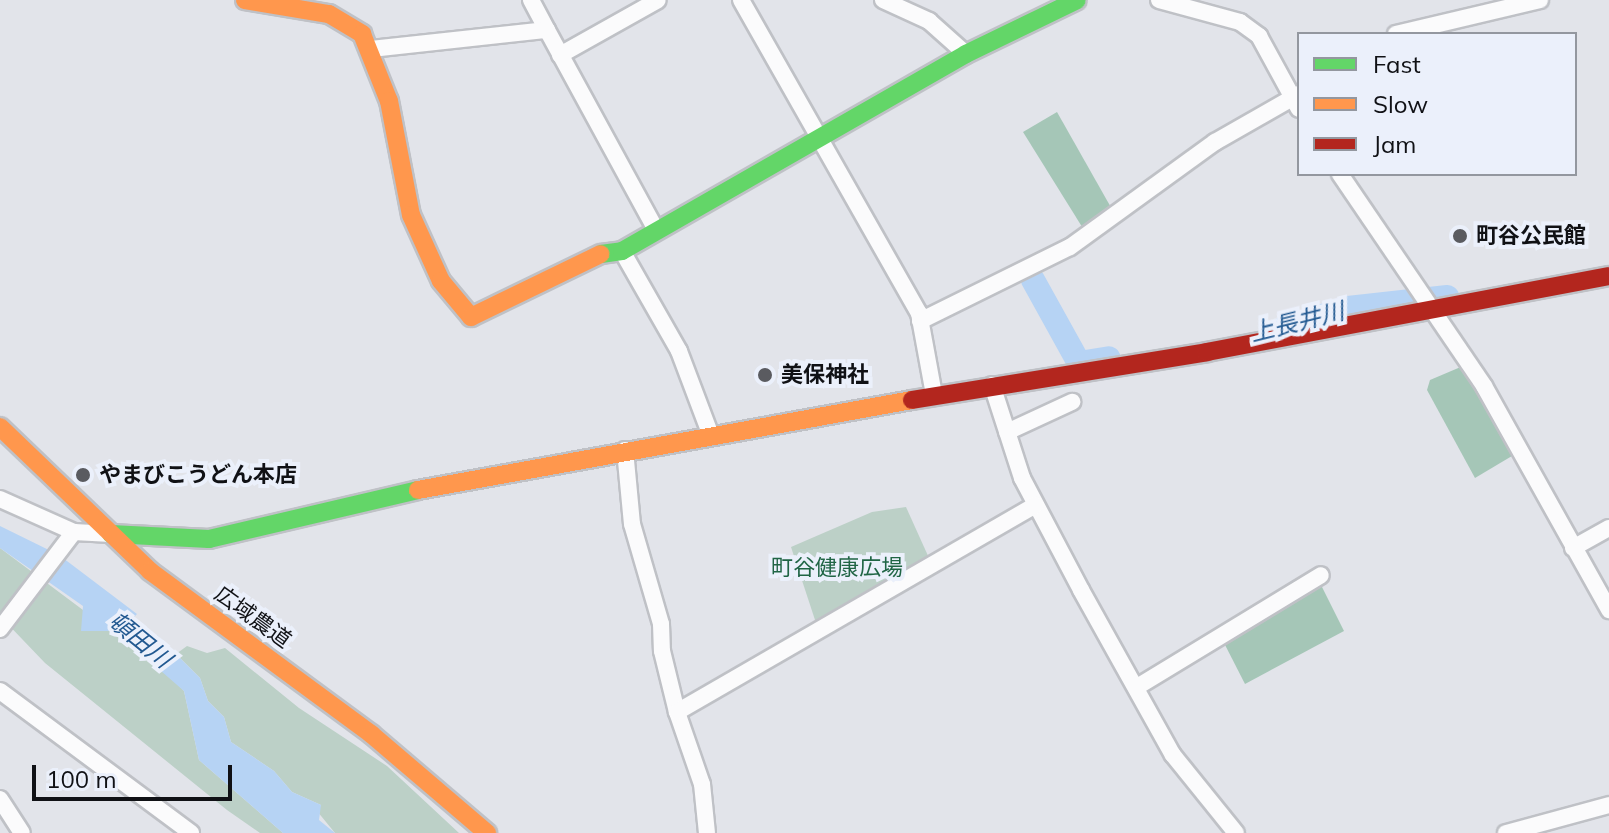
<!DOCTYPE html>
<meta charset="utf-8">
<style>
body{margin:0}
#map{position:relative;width:1609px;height:833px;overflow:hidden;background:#e2e4ea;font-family:Mulish,"Noto Sans JP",sans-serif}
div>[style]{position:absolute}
.green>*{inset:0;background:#bcd0c7}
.forest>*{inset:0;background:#a5c6b7}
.water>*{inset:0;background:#b6d3f4}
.river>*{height:24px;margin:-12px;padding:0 12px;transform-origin:12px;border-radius:12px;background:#b6d3f4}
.roads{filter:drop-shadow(2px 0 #bfc1c6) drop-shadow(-2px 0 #bfc1c6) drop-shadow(0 2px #bfc1c6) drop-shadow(0 -2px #bfc1c6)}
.street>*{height:16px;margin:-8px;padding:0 8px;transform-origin:8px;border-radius:8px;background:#fbfbfc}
.fast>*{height:18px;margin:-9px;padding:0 9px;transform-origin:9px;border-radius:9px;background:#63d668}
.slow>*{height:18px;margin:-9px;padding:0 9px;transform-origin:9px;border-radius:9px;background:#ff974d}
.jam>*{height:18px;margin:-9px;padding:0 9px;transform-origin:9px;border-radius:9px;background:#b3261e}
.dots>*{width:22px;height:22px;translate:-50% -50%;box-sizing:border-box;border:4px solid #ebf0fb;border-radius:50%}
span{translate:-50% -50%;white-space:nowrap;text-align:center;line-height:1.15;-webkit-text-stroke:8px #ebf0fb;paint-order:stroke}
.poi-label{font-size:22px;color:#101115;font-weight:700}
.left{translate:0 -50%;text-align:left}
.park-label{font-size:22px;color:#206545}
.street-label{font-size:22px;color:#101115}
.water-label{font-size:24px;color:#225991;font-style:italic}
.legend{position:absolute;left:1297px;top:32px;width:280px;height:144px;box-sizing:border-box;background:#ebf0fb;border:2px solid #93979f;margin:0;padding:10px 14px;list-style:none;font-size:24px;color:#101115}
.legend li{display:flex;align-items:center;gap:16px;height:40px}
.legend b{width:40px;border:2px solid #93979f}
.scale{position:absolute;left:32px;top:765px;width:200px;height:36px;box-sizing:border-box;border:4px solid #101115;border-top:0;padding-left:10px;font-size:24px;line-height:28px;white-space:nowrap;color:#101115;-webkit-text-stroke:6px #ebf0fb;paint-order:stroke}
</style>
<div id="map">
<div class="green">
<div style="clip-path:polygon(906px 507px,929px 558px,816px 623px,791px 547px,872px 512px)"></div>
<div style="clip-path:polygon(0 548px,166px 672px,184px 691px,199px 760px,283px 833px,260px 833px,227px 810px,45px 663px,0 616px)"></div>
<div style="clip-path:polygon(187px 646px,207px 653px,225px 648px,299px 708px,387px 766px,459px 833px,335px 833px,317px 811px,321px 805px,292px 792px,274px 771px,231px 742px,224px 717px,208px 701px,200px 678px,176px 654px)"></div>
</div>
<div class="forest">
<div style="clip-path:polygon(1057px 112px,1113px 211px,1084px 230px,1023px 132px)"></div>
<div style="clip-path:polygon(1463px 366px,1517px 453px,1475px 478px,1427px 390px,1430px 380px)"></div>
<div style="clip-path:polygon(1319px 581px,1344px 631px,1245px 684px,1222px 639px)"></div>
</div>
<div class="water">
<div style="clip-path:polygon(0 526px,59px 555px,137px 614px,128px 623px,152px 642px,157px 635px,200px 678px,208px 701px,224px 717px,231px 742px,274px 771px,292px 792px,321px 805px,319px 820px,335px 833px,283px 833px,199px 760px,184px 691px,115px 631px,81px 631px,83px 606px,0 548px)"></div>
</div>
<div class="river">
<div style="left:1033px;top:280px;width:95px;rotate:61deg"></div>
<div style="left:1079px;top:363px;width:30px;rotate:-9deg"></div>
<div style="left:1284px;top:328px;width:67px;rotate:-17.4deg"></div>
<div style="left:1348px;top:308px;width:100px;rotate:-6.3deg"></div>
</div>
<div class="roads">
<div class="street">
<div style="left:531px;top:0;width:34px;rotate:62deg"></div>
<div style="left:741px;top:0;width:360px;rotate:60.4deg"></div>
<div style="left:919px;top:313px;width:83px;rotate:79.6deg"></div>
<div style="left:883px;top:0;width:51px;rotate:24.5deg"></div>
<div style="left:929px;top:21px;width:50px;rotate:41.7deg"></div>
<div style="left:1159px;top:0;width:84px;rotate:15.2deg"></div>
<div style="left:1240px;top:22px;width:24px;rotate:36deg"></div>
<div style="left:1259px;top:36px;width:83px;rotate:61.3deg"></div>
<div style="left:1396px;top:34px;width:148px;rotate:-13.3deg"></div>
<div style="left:371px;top:49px;width:177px;rotate:-6.2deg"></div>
<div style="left:547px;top:30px;width:228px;rotate:61.4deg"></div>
<div style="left:560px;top:55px;width:112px;rotate:-29.3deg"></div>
<div style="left:1340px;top:174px;width:256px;rotate:55.8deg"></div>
<div style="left:1484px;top:386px;width:257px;rotate:60.8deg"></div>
<div style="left:622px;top:251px;width:115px;rotate:60.3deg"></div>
<div style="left:679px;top:351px;width:88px;rotate:69.3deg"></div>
<div style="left:920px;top:321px;width:167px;rotate:-26.3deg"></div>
<div style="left:1070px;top:247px;width:179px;rotate:-35.9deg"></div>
<div style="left:1215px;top:142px;width:97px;rotate:-29.7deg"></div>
<div style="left:992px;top:385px;width:98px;rotate:72.1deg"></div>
<div style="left:1022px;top:478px;width:127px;rotate:62.2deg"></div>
<div style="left:1081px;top:590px;width:189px;rotate:60.9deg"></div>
<div style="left:1173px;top:755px;width:100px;rotate:51.1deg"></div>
<div style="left:1007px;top:432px;width:72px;rotate:-24.8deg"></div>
<div style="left:625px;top:450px;width:74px;rotate:84.6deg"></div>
<div style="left:632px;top:524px;width:104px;rotate:73.8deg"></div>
<div style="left:661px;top:624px;width:27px;rotate:88deg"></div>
<div style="left:662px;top:651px;width:63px;rotate:76.2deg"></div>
<div style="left:677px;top:712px;width:76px;rotate:70.9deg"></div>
<div style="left:702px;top:784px;width:49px;rotate:84.2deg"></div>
<div style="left:0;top:499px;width:81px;rotate:24deg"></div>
<div style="left:74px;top:532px;width:37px;rotate:3deg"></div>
<div style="left:1573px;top:548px;width:41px;rotate:-29.1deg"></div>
<div style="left:0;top:629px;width:122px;rotate:-52.7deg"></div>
<div style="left:1137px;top:687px;width:215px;rotate:-31.3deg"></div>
<div style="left:0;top:691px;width:238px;rotate:36.6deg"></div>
<div style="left:677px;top:712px;width:414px;rotate:-30deg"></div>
<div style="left:0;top:799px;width:40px;rotate:57.1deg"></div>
<div style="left:1506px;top:833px;width:107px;rotate:-15.2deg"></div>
</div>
<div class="fast">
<div style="left:601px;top:254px;width:21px;rotate:-8deg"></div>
<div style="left:622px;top:251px;width:396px;rotate:-29.8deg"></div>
<div style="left:966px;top:54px;width:123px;rotate:-25.9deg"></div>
<div style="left:111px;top:534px;width:98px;rotate:2.9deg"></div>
<div style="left:209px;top:539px;width:215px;rotate:-13.2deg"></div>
</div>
<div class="slow">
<div style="left:245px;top:0;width:85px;rotate:9.5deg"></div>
<div style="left:329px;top:14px;width:39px;rotate:31deg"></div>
<div style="left:362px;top:34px;width:72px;rotate:68.1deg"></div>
<div style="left:389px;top:101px;width:116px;rotate:79.1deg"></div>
<div style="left:411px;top:215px;width:72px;rotate:65.6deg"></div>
<div style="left:441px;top:281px;width:47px;rotate:50.2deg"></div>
<div style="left:471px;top:317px;width:144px;rotate:-25.9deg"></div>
<div style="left:0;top:427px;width:208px;rotate:43.8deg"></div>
<div style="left:150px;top:571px;width:275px;rotate:36.4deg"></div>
<div style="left:371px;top:734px;width:153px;rotate:40.5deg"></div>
<div style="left:418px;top:490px;width:502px;rotate:-10.33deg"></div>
</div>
<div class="jam">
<div style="left:912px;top:400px;width:299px;rotate:-9.2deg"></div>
<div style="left:1207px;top:352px;width:409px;rotate:-10.7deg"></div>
</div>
</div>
<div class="dots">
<div style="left:1460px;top:236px;background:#5a5b60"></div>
<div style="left:765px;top:375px;background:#5a5b60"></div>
<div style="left:83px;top:475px;background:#5a5b60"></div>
</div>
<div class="poi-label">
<span class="left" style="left:1476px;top:236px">町谷公民館</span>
<span class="left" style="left:781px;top:375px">美保神社</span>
<span class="left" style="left:99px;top:475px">やまびこうどん本店</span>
</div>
<div class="park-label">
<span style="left:837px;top:568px">町谷健康広場</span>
</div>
<div class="street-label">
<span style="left:253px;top:617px;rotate:36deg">広域農道</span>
</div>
<div class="water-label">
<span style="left:1297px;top:322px;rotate:-14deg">上長井川</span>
<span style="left:140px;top:640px;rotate:39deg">頓田川</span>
</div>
<ul class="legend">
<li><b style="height:10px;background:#63d668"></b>Fast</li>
<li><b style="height:10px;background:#ff974d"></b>Slow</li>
<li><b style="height:10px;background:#b3261e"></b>Jam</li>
</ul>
<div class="scale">100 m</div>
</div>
